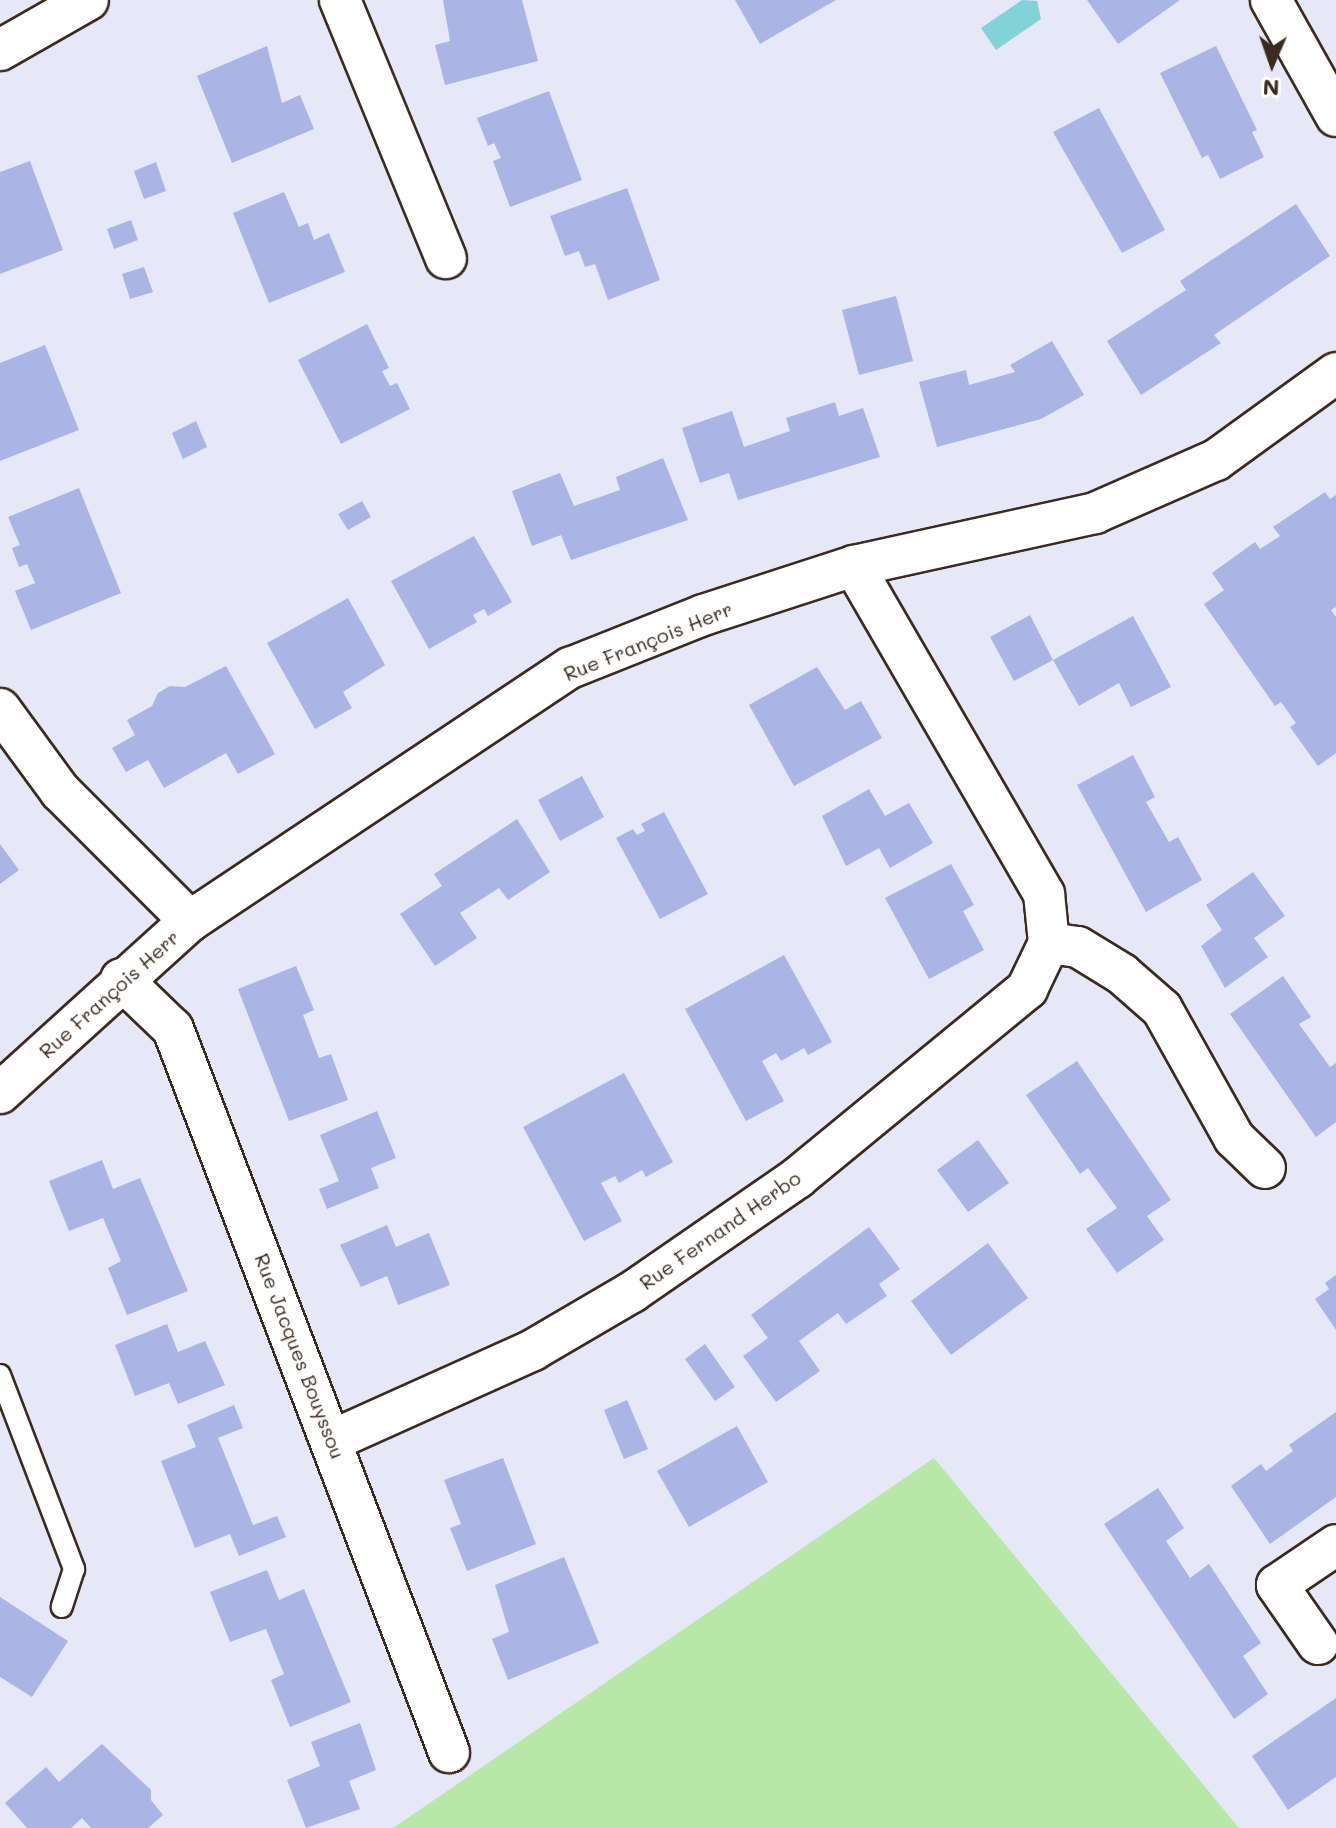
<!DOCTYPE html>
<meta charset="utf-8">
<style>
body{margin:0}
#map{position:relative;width:1336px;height:1828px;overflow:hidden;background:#e6e8f7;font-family:Mali,sans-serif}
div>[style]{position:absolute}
.green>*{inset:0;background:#b8e8a7}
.water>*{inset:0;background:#81d3d8}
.building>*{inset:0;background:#aab4e5}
.roads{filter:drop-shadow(2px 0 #3b2a1e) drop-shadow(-2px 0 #3b2a1e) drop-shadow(0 2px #3b2a1e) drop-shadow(0 -2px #3b2a1e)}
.service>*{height:20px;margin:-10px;padding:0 10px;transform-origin:10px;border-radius:10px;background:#fff}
.minor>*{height:40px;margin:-20px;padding:0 20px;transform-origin:20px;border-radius:20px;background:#fff}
span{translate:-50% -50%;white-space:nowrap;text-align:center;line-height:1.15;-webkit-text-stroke:6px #fff;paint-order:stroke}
.street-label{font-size:20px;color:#3b2a1e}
.north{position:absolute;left:1232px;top:24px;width:80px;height:80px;-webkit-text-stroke:6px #fff;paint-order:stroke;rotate:182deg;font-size:22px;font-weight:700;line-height:32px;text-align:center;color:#3b2a1e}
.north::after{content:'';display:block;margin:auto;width:28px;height:36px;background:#3b2a1e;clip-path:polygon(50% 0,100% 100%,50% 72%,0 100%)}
</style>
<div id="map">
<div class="green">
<div style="clip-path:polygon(934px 1458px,1239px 1828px,393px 1828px)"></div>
</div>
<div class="water">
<div style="clip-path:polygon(1022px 0,1037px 1px,1041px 19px,996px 50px,981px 28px)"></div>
</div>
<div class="building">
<div style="clip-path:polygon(443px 0,522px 0,538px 61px,445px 85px,435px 45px,450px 41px)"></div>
<div style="clip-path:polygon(735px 0,836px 0,760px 44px)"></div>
<div style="clip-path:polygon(1087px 0,1180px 0,1118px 44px)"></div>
<div style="clip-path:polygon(267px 46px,282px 103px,300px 95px,314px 129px,232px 163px,197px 76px)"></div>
<div style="clip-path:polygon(1216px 46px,1257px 130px,1252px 132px,1264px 157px,1220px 179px,1208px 155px,1202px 158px,1160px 73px)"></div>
<div style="clip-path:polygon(549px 91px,582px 180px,510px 207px,493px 161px,501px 158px,494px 143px,488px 146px,477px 118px)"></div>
<div style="clip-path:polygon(1099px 108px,1165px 230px,1122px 253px,1053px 132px)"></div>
<div style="clip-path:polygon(30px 161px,63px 250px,0 274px,0 172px)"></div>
<div style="clip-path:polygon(156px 162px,166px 191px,144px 199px,134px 171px)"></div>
<div style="clip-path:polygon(627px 188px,660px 280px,608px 300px,595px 264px,585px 267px,579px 251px,565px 256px,550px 216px)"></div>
<div style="clip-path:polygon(284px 192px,299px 227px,308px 223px,314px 240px,329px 233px,345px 272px,269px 303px,233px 213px)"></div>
<div style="clip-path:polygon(1296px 204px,1330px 256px,1214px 335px,1221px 343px,1141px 395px,1107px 341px,1186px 290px,1180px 281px)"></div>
<div style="clip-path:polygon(131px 220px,138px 240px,114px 249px,107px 229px)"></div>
<div style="clip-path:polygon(144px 267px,153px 292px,130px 299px,122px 274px)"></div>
<div style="clip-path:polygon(896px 296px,913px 361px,859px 375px,842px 310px)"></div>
<div style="clip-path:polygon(367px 324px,389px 368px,382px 371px,390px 386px,397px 383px,410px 409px,341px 444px,298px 360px)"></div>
<div style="clip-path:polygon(1052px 341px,1084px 395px,1041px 419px,937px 447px,919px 382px,966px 370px,969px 385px,1015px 372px,1010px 365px)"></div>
<div style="clip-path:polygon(45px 345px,79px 430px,0 461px,0 363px)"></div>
<div style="clip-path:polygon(835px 402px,839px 416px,863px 408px,880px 457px,738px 500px,729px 473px,700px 483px,682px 428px,732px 411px,744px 447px,790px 431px,786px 418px)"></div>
<div style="clip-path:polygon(196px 421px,207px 447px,183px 459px,172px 433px)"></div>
<div style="clip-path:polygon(663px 458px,688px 520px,571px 560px,561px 535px,532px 546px,512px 491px,560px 473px,574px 506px,620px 490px,616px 477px)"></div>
<div style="clip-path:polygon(79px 488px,121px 593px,31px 630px,15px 591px,35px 583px,27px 564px,19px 567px,12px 548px,20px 545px,8px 517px)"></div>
<div style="clip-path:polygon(1325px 492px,1330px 499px,1336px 495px,1336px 607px,1331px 610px,1336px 617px,1336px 753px,1318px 766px,1290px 727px,1296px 723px,1281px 702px,1275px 706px,1204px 604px,1224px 590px,1212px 573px,1255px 542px,1260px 549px,1280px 536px,1273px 527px)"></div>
<div style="clip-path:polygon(362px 501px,371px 517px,348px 530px,338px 514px)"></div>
<div style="clip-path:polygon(474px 536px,512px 602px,488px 616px,484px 609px,473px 615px,477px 622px,429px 649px,391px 581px)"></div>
<div style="clip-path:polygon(348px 598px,385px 665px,343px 692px,352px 708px,315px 729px,267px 643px)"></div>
<div style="clip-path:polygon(1030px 615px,1053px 660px,1014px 681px,990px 637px)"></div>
<div style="clip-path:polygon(1133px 616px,1171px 687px,1131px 707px,1119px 683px,1079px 706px,1053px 660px)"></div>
<div style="clip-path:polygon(226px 666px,275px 754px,238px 774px,226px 753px,164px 788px,148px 760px,126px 772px,112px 748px,135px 735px,127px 720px,152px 706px,158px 693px,170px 686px,185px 687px)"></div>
<div style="clip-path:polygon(817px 667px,845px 710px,861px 701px,882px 738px,794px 786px,749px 705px)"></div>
<div style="clip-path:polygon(1133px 755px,1155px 797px,1146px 802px,1169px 842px,1178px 837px,1202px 880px,1146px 912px,1077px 785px)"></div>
<div style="clip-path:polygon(582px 776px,604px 817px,560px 841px,538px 800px)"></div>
<div style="clip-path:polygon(869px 789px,885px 816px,909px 803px,933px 843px,890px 868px,879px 848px,846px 866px,822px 816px)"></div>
<div style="clip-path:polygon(664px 812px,708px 894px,660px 919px,616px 838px,633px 829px,637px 835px,645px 831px,641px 824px)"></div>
<div style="clip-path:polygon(517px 819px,550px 872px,508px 900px,499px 888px,460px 913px,477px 938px,435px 966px,400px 914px,442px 886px,434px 874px)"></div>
<div style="clip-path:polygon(0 844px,19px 870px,0 884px)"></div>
<div style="clip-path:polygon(951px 864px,974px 905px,963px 911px,984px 950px,929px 979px,885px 898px)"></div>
<div style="clip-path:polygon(1253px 872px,1285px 916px,1254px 938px,1268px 957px,1225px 988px,1201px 946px,1222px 930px,1206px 905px)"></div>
<div style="clip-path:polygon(784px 955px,832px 1042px,808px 1055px,804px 1048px,781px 1061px,776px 1053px,762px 1061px,784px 1101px,746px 1121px,685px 1009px)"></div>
<div style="clip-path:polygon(296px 966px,314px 1010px,303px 1015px,319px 1058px,331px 1054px,348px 1100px,289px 1121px,238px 989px)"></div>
<div style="clip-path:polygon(1283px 976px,1311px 1017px,1299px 1024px,1330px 1067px,1336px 1063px,1336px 1122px,1316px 1137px,1230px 1014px)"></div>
<div style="clip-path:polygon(1077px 1061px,1171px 1200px,1147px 1216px,1164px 1240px,1117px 1273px,1086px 1229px,1117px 1208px,1088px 1168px,1080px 1174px,1026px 1095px)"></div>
<div style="clip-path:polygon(624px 1073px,673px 1162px,646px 1177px,642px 1170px,619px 1183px,615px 1176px,601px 1183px,622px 1221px,584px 1241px,523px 1127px)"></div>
<div style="clip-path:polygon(377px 1111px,396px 1158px,371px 1168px,379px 1188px,327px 1209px,319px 1189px,339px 1181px,320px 1135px)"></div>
<div style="clip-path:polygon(978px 1140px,1009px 1183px,968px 1212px,937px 1170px)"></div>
<div style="clip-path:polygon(102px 1160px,113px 1189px,140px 1178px,188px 1291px,127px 1315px,108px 1268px,121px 1261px,103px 1218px,69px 1231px,49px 1181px)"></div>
<div style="clip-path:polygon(387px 1225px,396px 1247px,429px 1233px,450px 1285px,398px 1305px,387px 1276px,361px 1287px,340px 1245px)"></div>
<div style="clip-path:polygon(869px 1227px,900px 1269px,879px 1284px,887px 1296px,846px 1324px,838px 1313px,799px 1341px,820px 1371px,776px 1402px,743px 1356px,768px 1338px,751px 1315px)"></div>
<div style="clip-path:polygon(988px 1243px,1028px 1298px,951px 1355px,911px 1301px)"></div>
<div style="clip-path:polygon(1336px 1275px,1336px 1330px,1315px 1299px,1329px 1289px,1325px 1283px)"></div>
<div style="clip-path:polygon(167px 1324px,178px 1352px,205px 1341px,225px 1385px,178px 1404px,169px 1383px,135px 1396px,115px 1345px)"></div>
<div style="clip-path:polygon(705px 1344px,735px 1387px,715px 1401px,685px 1359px)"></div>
<div style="clip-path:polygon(627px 1400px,648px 1449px,624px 1459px,604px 1410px)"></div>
<div style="clip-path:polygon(234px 1405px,243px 1428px,218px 1438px,253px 1525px,277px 1516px,286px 1537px,239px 1556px,230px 1534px,195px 1548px,161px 1461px,196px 1447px,187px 1425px)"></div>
<div style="clip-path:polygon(1336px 1412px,1336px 1497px,1270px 1544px,1231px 1486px,1261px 1464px,1266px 1471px,1293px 1451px,1289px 1445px)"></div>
<div style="clip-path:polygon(737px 1426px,768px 1482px,689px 1527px,657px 1471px)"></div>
<div style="clip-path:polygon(503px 1458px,536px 1544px,467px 1571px,450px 1528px,461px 1524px,444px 1480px)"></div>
<div style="clip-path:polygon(1158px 1488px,1184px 1528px,1166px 1541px,1190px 1578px,1209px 1564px,1261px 1643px,1243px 1656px,1268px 1694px,1234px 1719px,1104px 1524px)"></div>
<div style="clip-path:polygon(564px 1557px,599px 1643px,508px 1680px,492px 1639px,509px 1632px,495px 1585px)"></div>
<div style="clip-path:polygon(267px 1570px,279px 1600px,304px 1589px,351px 1702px,290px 1727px,271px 1680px,284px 1674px,266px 1629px,230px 1642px,210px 1592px)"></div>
<div style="clip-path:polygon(0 1597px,68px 1641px,32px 1697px,0 1677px)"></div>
<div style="clip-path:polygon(1336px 1698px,1336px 1777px,1288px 1810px,1252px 1756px)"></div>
<div style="clip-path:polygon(360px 1723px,376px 1770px,349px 1781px,360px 1809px,306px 1828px,287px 1780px,320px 1766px,311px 1742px)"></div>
<div style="clip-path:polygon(102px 1744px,151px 1790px,151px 1800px,163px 1815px,148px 1828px,91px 1828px,82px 1818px,71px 1828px,27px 1828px,5px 1803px,46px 1767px,59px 1782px)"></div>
</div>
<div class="roads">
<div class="service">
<div style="left:0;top:1375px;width:208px;rotate:69.1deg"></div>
<div style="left:74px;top:1569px;width:40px;rotate:108deg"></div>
</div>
<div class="minor">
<div style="left:340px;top:0;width:279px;rotate:67.7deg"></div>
<div style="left:1271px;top:0;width:133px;rotate:60.7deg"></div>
<div style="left:0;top:50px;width:101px;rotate:-29.6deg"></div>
<div style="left:0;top:709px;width:102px;rotate:53.8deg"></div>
<div style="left:60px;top:791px;width:184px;rotate:45deg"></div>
<div style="left:1049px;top:943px;width:29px;rotate:8deg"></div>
<div style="left:1078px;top:947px;width:52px;rotate:31.5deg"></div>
<div style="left:1122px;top:974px;width:53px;rotate:41.2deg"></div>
<div style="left:1162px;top:1009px;width:148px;rotate:60.8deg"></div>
<div style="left:1234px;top:1138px;width:43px;rotate:44.1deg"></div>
<div style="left:121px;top:979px;width:72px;rotate:43.9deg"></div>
<div style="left:173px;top:1029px;width:774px;rotate:69.11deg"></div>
<div style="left:0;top:1093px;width:256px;rotate:-42.2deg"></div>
<div style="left:190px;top:921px;width:457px;rotate:-33.7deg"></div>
<div style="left:570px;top:668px;width:143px;rotate:-21.7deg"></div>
<div style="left:703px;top:615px;width:159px;rotate:-18deg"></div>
<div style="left:854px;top:566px;width:247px;rotate:-12.4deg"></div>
<div style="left:1095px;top:513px;width:132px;rotate:-23.7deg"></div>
<div style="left:1216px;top:460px;width:148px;rotate:-35.9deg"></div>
<div style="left:333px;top:1440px;width:219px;rotate:-24.2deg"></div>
<div style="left:533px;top:1350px;width:115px;rotate:-30.4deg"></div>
<div style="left:632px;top:1292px;width:201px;rotate:-34.6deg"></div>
<div style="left:797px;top:1178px;width:298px;rotate:-39.4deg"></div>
<div style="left:1027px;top:989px;width:51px;rotate:-64.4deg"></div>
<div style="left:1049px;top:943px;width:49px;rotate:-95.8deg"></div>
<div style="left:1044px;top:894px;width:379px;rotate:-120.1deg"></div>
<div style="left:1318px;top:1644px;width:72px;rotate:-124.8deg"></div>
<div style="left:1277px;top:1585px;width:71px;rotate:-34.1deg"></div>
</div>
</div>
<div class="street-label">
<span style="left:648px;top:641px;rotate:-22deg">Rue François Herr</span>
<span style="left:109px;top:994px;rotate:-42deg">Rue François Herr</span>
<span style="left:720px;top:1230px;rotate:-35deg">Rue Fernand Herbo</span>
<span style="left:300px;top:1356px;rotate:69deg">Rue Jacques Bouyssou</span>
</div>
<div class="north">N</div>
</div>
